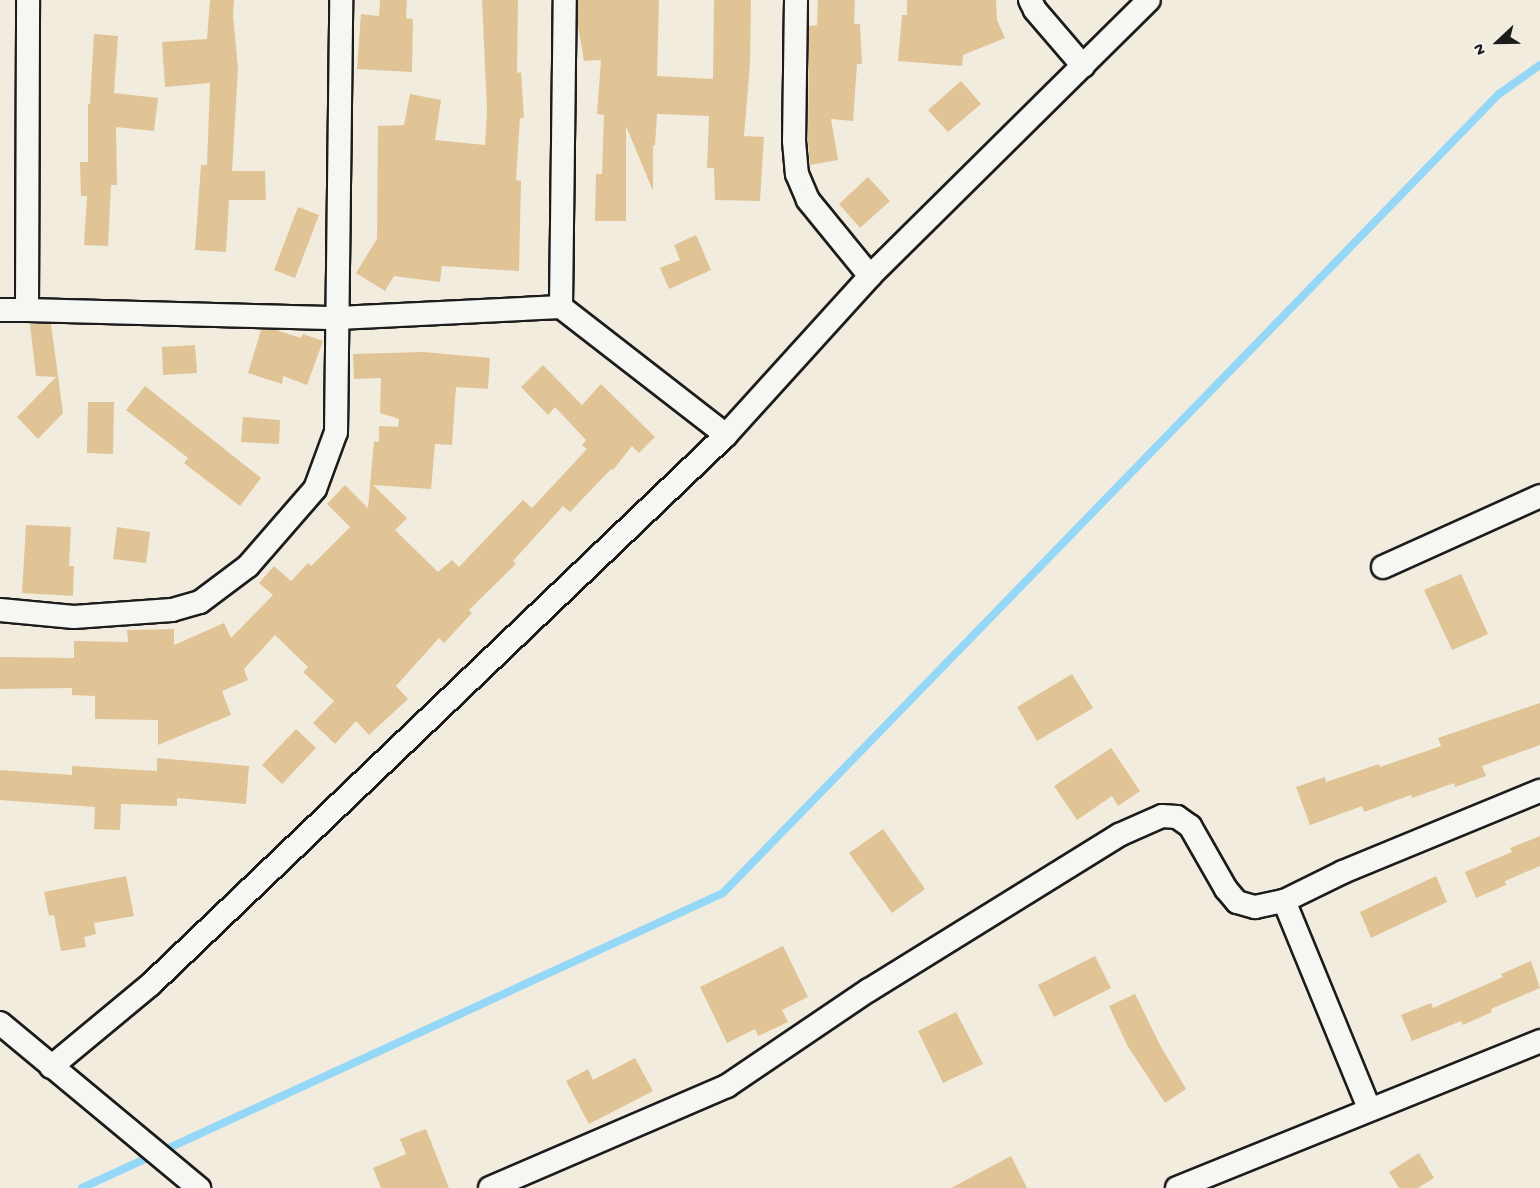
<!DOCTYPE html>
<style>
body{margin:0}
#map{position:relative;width:1540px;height:1188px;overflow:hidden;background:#f2ecdf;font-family:"Gochi Hand",sans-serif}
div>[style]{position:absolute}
.stream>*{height:8px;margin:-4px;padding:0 4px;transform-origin:4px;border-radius:4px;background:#95d7f7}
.building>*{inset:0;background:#e0c495}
.roads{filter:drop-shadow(2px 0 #1c1c1c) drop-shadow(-2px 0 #1c1c1c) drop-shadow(0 2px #1c1c1c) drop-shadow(0 -2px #1c1c1c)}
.minor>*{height:22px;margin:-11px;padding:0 11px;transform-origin:11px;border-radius:11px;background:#f6f6f2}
span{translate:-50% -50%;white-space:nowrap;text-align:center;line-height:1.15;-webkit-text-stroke:5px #f6f6f2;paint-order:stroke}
.north{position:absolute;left:1468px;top:12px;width:60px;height:60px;-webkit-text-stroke:4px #f6f6f2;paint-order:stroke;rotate:248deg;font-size:16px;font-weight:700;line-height:24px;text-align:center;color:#1c1c1c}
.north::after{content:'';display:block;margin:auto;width:21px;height:27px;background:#1c1c1c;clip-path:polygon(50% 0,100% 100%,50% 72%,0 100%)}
</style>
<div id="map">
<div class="stream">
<div style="left:82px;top:1188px;width:706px;rotate:-24.71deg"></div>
<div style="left:723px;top:893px;width:1114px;rotate:-45.84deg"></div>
<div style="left:1499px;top:94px;width:50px;rotate:-35.3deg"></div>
</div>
<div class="building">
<div style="clip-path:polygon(210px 0,234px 0,233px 15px,238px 69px,232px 171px,265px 171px,266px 200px,229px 200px,226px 252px,195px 250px,201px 165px,207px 165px,210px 83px,165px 87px,162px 42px,207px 39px)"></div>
<div style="clip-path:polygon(380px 0,407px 0,406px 18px,413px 19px,412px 72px,357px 69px,361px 14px,379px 16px)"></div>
<div style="clip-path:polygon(482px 0,518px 0,517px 73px,521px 72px,524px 118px,520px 118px,516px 180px,521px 181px,519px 271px,442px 266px,440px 282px,394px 276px,385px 291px,356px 273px,377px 239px,378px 126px,404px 125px,410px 94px,441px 100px,435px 140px,485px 145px,487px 111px)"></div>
<div style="clip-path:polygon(578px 0,659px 0,657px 76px,713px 79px,714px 0,751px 0,750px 64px,744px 136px,764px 137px,760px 201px,715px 200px,714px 168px,707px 168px,709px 116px,657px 114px,655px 146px,653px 145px,653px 191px,626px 126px,626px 221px,595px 221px,596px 174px,602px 174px,604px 115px,597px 114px,601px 60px,584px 61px,578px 26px)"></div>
<div style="clip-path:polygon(818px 0,855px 0,854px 24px,860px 24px,862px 64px,857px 64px,853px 121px,831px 119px,838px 160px,810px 165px,808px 140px,809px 26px,817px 25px)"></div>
<div style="clip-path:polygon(907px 0,996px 0,997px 20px,1005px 38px,963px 55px,962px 66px,898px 61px,902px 15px,907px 15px)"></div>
<div style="clip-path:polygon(94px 34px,118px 36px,114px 93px,158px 98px,154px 131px,116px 127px,117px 185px,111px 185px,108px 246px,84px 245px,87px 196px,81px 196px,80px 162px,88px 162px,88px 104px,90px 104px)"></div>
<div style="clip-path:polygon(961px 81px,981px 104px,948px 132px,928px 110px)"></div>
<div style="clip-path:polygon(868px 177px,890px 201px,860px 228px,839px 204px)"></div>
<div style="clip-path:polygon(298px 207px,319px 215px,295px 278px,274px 270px)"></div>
<div style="clip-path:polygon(696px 235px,711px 270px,669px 289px,660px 268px,680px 260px,674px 245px)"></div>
<div style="clip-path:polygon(30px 324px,51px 324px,63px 413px,38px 439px,17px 417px,56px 377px,36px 376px)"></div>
<div style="clip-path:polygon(261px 330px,276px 330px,301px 338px,303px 334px,323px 341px,307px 385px,283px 376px,282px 384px,248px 373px)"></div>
<div style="clip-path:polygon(195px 345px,197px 373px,163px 375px,162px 347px)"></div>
<div style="clip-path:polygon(423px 352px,490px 358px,488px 389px,456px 387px,452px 445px,435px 444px,431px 489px,373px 485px,407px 518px,395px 530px,438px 572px,452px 560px,459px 567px,523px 500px,532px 508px,587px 449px,582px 445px,586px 440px,555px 407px,548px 415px,521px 387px,543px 365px,582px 405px,601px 384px,655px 437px,639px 453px,632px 446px,613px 470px,611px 469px,570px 512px,563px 506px,513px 561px,516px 564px,469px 610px,472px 613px,444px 643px,439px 638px,396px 686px,408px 699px,369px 735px,356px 721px,335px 744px,313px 723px,334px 701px,303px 672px,308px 667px,275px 635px,244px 669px,248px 680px,222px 691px,231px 715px,158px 745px,158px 720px,95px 719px,95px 696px,72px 695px,72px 688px,0 689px,0 657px,74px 658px,74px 641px,128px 642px,127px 630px,174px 629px,174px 645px,224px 623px,231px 638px,273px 595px,259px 583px,274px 566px,291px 581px,308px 563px,311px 566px,350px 527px,327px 504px,345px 485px,368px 508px,374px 441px,379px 442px,379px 426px,398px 427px,399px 419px,380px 413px,381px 378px,354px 379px,353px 354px)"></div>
<div style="clip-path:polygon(145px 386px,261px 478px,240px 506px,184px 463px,188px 458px,126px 410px)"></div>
<div style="clip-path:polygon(88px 402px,114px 402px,113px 454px,87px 453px)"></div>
<div style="clip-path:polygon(243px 417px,280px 420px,279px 444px,241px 442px)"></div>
<div style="clip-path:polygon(26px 525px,71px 527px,69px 566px,74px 566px,73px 596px,22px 593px)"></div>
<div style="clip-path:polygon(117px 527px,150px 532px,146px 563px,113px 559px)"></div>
<div style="clip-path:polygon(1461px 574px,1488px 634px,1452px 650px,1424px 590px)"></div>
<div style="clip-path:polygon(1072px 674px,1093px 708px,1037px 741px,1017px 707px)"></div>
<div style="clip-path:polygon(1540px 703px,1540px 745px,1482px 766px,1486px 776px,1455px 787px,1454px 783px,1412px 798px,1411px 795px,1364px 812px,1362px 806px,1310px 825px,1296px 787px,1325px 777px,1326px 782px,1379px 764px,1380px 767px,1441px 746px,1438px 738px)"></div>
<div style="clip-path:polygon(296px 729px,316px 748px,282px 784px,262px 765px)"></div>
<div style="clip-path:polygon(1111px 748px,1140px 791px,1118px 806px,1112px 796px,1077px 820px,1054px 786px)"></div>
<div style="clip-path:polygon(157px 758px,249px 766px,246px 804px,177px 798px,177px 806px,121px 804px,120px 830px,94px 829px,95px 807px,0 800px,0 770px,72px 775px,72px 766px,157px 771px)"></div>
<div style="clip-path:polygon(883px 829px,925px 889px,892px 913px,849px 853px)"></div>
<div style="clip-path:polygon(1540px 836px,1540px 866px,1505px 881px,1506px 885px,1476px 898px,1465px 872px,1512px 852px,1510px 848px)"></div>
<div style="clip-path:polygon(126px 876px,134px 916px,94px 923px,96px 934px,84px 937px,86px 947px,61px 951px,54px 915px,49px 916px,44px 892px)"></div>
<div style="clip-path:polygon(1436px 876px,1447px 902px,1371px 938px,1360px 912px)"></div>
<div style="clip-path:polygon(783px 946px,808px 997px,782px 1010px,788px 1022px,758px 1036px,755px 1029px,727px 1043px,700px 987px)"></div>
<div style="clip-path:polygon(1095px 956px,1111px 988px,1054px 1017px,1038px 985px)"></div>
<div style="clip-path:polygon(1531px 961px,1540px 988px,1491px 1009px,1492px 1012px,1463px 1025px,1461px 1021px,1412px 1041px,1401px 1015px,1431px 1003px,1433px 1008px,1503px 977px,1501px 974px)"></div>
<div style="clip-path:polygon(1135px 994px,1160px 1045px,1186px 1089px,1165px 1103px,1127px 1045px,1109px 1006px)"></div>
<div style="clip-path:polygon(956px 1012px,983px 1064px,943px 1083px,918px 1031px)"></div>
<div style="clip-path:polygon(635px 1058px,653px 1091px,589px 1124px,566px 1081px,588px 1069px,593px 1080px)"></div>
<div style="clip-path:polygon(426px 1129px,449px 1188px,381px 1188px,373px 1168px,406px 1154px,400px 1139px)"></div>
<div style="clip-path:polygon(1419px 1153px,1434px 1178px,1418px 1188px,1399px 1188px,1389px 1172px)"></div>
<div style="clip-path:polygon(1011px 1156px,1027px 1188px,951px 1188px)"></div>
</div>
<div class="roads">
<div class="minor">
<div style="left:796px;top:0;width:141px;rotate:90.8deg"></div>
<div style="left:794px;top:141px;width:33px;rotate:85deg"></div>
<div style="left:797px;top:174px;width:28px;rotate:67deg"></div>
<div style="left:808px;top:200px;width:98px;rotate:50.8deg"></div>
<div style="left:1030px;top:0;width:11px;rotate:63deg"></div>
<div style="left:1035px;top:10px;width:74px;rotate:49.4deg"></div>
<div style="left:561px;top:307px;width:307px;rotate:-89.3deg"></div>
<div style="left:0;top:310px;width:27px"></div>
<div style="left:27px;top:310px;width:310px;rotate:-89.8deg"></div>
<div style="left:27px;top:310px;width:311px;rotate:1.5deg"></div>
<div style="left:338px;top:318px;width:223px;rotate:-2.8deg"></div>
<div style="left:561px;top:307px;width:209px;rotate:37.8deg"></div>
<div style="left:1383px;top:567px;width:172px;rotate:-24.3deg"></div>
<div style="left:0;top:610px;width:74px;rotate:5.4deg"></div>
<div style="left:74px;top:617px;width:98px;rotate:-4.1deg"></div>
<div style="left:172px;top:610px;width:29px;rotate:-16deg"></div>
<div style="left:200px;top:602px;width:60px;rotate:-36.9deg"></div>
<div style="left:248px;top:566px;width:102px;rotate:-49deg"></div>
<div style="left:315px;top:489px;width:61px;rotate:-69.8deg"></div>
<div style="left:336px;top:432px;width:432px;rotate:-89.3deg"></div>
<div style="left:0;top:1023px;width:259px;rotate:39.7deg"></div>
<div style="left:51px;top:1067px;width:130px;rotate:-39.7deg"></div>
<div style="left:151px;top:984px;width:795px;rotate:-43.67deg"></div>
<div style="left:726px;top:435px;width:215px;rotate:-47.8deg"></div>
<div style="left:870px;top:276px;width:392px;rotate:-44.7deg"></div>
<div style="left:1369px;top:1108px;width:224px;rotate:-112.3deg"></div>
<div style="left:1284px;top:901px;width:66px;rotate:-26.2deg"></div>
<div style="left:1343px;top:872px;width:213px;rotate:-22.4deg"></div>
<div style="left:490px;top:1188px;width:258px;rotate:-23.3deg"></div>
<div style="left:727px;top:1086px;width:171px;rotate:-34.1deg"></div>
<div style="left:869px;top:990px;width:294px;rotate:-31.8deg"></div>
<div style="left:1119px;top:835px;width:47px;rotate:-23.8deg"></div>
<div style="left:1162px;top:816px;width:15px;rotate:4deg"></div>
<div style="left:1177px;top:817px;width:16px;rotate:35deg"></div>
<div style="left:1190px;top:826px;width:73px;rotate:60.3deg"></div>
<div style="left:1226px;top:889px;width:17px;rotate:50deg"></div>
<div style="left:1237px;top:902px;width:19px;rotate:16deg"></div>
<div style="left:1255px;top:907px;width:30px;rotate:-12deg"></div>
<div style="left:1177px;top:1188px;width:392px;rotate:-22deg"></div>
</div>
</div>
<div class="north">N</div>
</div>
